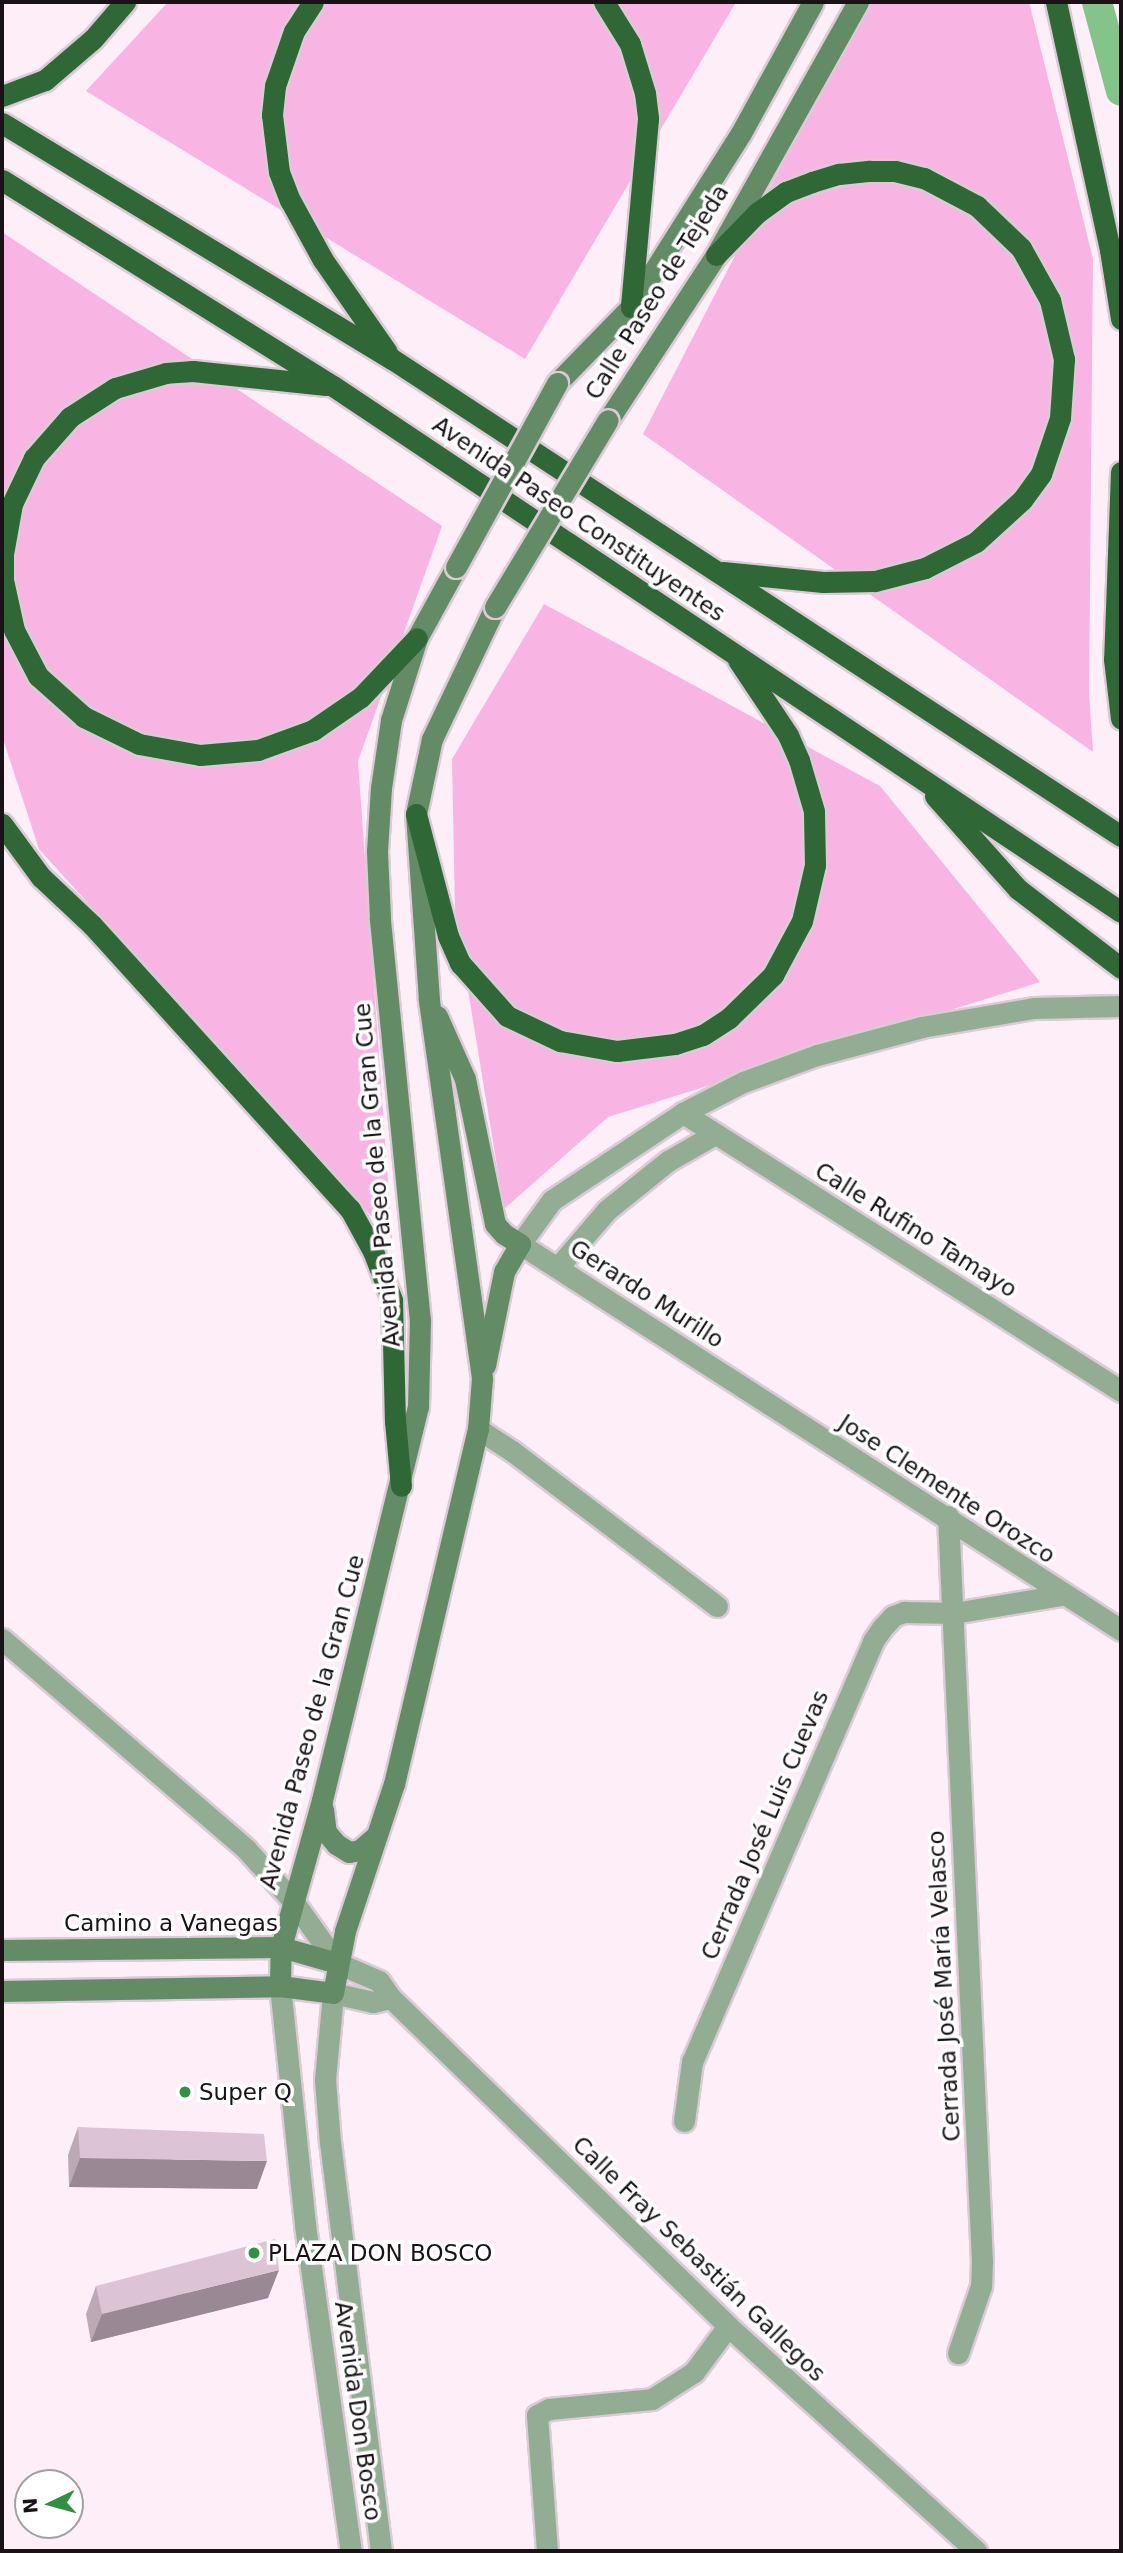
<!DOCTYPE html>
<meta charset="utf-8">
<style>
body{margin:0}
#map{position:relative;width:1123px;height:2553px;overflow:hidden;background:#feeef8;font-family:"DejaVu Sans",sans-serif}
div>[style]{position:absolute}
.green>*{inset:0;background:#f8b4e2}
.canal>*{height:30px;margin:-15px;padding:0 15px;transform-origin:15px;border-radius:15px;background:#84c38a}
.roads{filter:drop-shadow(2px 0 #dacbd4) drop-shadow(-2px 0 #dacbd4) drop-shadow(0 2px #dacbd4) drop-shadow(0 -2px #dacbd4)}
.minor>*{height:21px;margin:-10.5px;padding:0 10.5px;transform-origin:10.5px;border-radius:10.5px;background:#92ad94}
.tertiary>*{height:21px;margin:-10.5px;padding:0 10.5px;transform-origin:10.5px;border-radius:10.5px;background:#92ad94}
.secondary>*{height:21px;margin:-10.5px;padding:0 10.5px;transform-origin:10.5px;border-radius:10.5px;background:#638b66}
.trunk>*{height:21px;margin:-10.5px;padding:0 10.5px;transform-origin:10.5px;border-radius:10.5px;background:#2f6736}
.bridges{filter:drop-shadow(2px 0 #dacbd4) drop-shadow(-2px 0 #dacbd4) drop-shadow(0 2px #dacbd4) drop-shadow(0 -2px #dacbd4)}
.secondary-bridge>*{height:21px;margin:-10.5px;padding:0 10.5px;transform-origin:10.5px;border-radius:10.5px;background:#638b66}
.wall>*{inset:0;background:#bda9b6}
.shaded-wall>*{inset:0;background:#9a8994}
.building>*{inset:0;background:#dcc4d4}
.dots>*{width:19px;height:19px;translate:-50% -50%;box-sizing:border-box;border:4px solid #fff;border-radius:50%}
span{translate:-50% -50%;white-space:nowrap;text-align:center;line-height:1.15;-webkit-text-stroke:7px #fff;paint-order:stroke}
.street-label{font-size:23px;color:#1a1217}
.poi-label{font-size:23px;color:#1a1217}
.left{translate:0 -50%;text-align:left}
.frame{position:absolute;inset:0;border:4px solid #1a1217;pointer-events:none}
.north{position:absolute;left:14px;top:2469px;width:70px;height:70px;box-sizing:border-box;background:#fff;border:2px solid #a3a0a2;border-radius:50%;rotate:265deg;font-size:19px;font-weight:700;line-height:28px;text-align:center;color:#1a1217}
.north::after{content:'';display:block;margin:auto;width:24px;height:32px;background:#329042;clip-path:polygon(50% 0,100% 100%,50% 72%,0 100%)}
</style>
<div id="map">
<div class="green">
<div style="clip-path:polygon(168px 2px,736px 2px,525px 359px,86px 91px)"></div>
<div style="clip-path:polygon(866px 2px,1029px 2px,1093px 259px,1089px 692px,1093px 752px,643px 434px)"></div>
<div style="clip-path:polygon(2px 232px,442px 526px,358px 761px,392px 1239px,39px 849px,2px 736px)"></div>
<div style="clip-path:polygon(544px 604px,880px 786px,1040px 982px,608px 1117px,504px 1209px,455px 911px,452px 759px)"></div>
</div>
<div class="canal">
<div style="left:1097px;top:2px;width:92px;rotate:74.9deg"></div>
</div>
<div class="roads">
<div class="minor">
<div style="left:1121px;top:1006px;width:87px;rotate:178.7deg"></div>
<div style="left:1034px;top:1008px;width:114px;rotate:170.4deg"></div>
<div style="left:922px;top:1027px;width:109px;rotate:165.1deg"></div>
<div style="left:817px;top:1055px;width:79px;rotate:160deg"></div>
<div style="left:743px;top:1082px;width:68px;rotate:152.7deg"></div>
<div style="left:683px;top:1113px;width:157px;rotate:146.4deg"></div>
<div style="left:552px;top:1200px;width:54px;rotate:126deg"></div>
<div style="left:520px;top:1244px;width:714px;rotate:32.71deg"></div>
<div style="left:683px;top:1113px;width:519px;rotate:32.4deg"></div>
<div style="left:558px;top:1267px;width:75px;rotate:-49.3deg"></div>
<div style="left:607px;top:1210px;width:78px;rotate:-38.8deg"></div>
<div style="left:668px;top:1161px;width:54px;rotate:-29.9deg"></div>
<div style="left:478px;top:1429px;width:40px;rotate:32.9deg"></div>
<div style="left:512px;top:1451px;width:257px;rotate:37.1deg"></div>
<div style="left:948px;top:1516px;width:746px;rotate:87.39deg"></div>
<div style="left:982px;top:2261px;width:25px;rotate:92deg"></div>
<div style="left:981px;top:2286px;width:71px;rotate:108.9deg"></div>
<div style="left:2px;top:1639px;width:322px;rotate:40.7deg"></div>
<div style="left:246px;top:1849px;width:70px;rotate:47.9deg"></div>
<div style="left:293px;top:1901px;width:76px;rotate:54.6deg"></div>
<div style="left:684px;top:2121px;width:60px;rotate:-82.3deg"></div>
<div style="left:692px;top:2062px;width:458px;rotate:-66.7deg"></div>
<div style="left:873px;top:1641px;width:16px;rotate:-55deg"></div>
<div style="left:882px;top:1628px;width:16px;rotate:-47deg"></div>
<div style="left:893px;top:1616px;width:12px;rotate:-20deg"></div>
<div style="left:904px;top:1612px;width:50px;rotate:1.1deg"></div>
<div style="left:954px;top:1613px;width:109px;rotate:-9.5deg"></div>
<div style="left:547px;top:2551px;width:136px;rotate:-94.2deg"></div>
<div style="left:537px;top:2415px;width:13px;rotate:-27deg"></div>
<div style="left:549px;top:2409px;width:103px;rotate:-5.5deg"></div>
<div style="left:652px;top:2399px;width:50px;rotate:-32.7deg"></div>
<div style="left:694px;top:2372px;width:57px;rotate:-53.5deg"></div>
</div>
<div class="tertiary">
<div style="left:337px;top:1963px;width:46px;rotate:23.2deg"></div>
<div style="left:379px;top:1981px;width:21px;rotate:55deg"></div>
<div style="left:391px;top:1998px;width:470px;rotate:44.2deg"></div>
<div style="left:728px;top:2326px;width:335px;rotate:42.2deg"></div>
<div style="left:280px;top:1986px;width:240px;rotate:84deg"></div>
<div style="left:305px;top:2225px;width:329px;rotate:82deg"></div>
<div style="left:381px;top:2551px;width:411px;rotate:-97.1deg"></div>
<div style="left:330px;top:2143px;width:63px;rotate:-94.5deg"></div>
<div style="left:325px;top:2080px;width:87px;rotate:-84.7deg"></div>
<div style="left:333px;top:1993px;width:41px;rotate:12.7deg"></div>
<div style="left:373px;top:2002px;width:18px;rotate:-13deg"></div>
</div>
<div class="secondary">
<div style="left:557px;top:383px;width:106px;rotate:-45.8deg"></div>
<div style="left:631px;top:307px;width:206px;rotate:-57.7deg"></div>
<div style="left:741px;top:133px;width:149px;rotate:-61.2deg"></div>
<div style="left:608px;top:420px;width:197px;rotate:-56.8deg"></div>
<div style="left:716px;top:255px;width:290px;rotate:-60.7deg"></div>
<div style="left:437px;top:1016px;width:69px;rotate:66deg"></div>
<div style="left:465px;top:1079px;width:148px;rotate:78.3deg"></div>
<div style="left:495px;top:1224px;width:13px;rotate:48deg"></div>
<div style="left:504px;top:1234px;width:19px;rotate:32deg"></div>
<div style="left:520px;top:1244px;width:32px;rotate:120deg"></div>
<div style="left:504px;top:1272px;width:95px;rotate:101.5deg"></div>
<div style="left:323px;top:1809px;width:23px;rotate:83deg"></div>
<div style="left:326px;top:1832px;width:16px;rotate:50deg"></div>
<div style="left:336px;top:1844px;width:15px;rotate:32deg"></div>
<div style="left:349px;top:1852px;width:11px;rotate:-10deg"></div>
<div style="left:360px;top:1850px;width:21px;rotate:-41deg"></div>
<div style="left:2px;top:1950px;width:279px;rotate:-0.6deg"></div>
<div style="left:281px;top:1947px;width:58px;rotate:15.9deg"></div>
<div style="left:280px;top:1986px;width:39px;rotate:-89deg"></div>
<div style="left:281px;top:1947px;width:153px;rotate:-74.4deg"></div>
<div style="left:322px;top:1800px;width:405px;rotate:-76.3deg"></div>
<div style="left:418px;top:1407px;width:86px;rotate:-88.7deg"></div>
<div style="left:420px;top:1321px;width:405px;rotate:-95.7deg"></div>
<div style="left:380px;top:918px;width:67px;rotate:-92.6deg"></div>
<div style="left:377px;top:851px;width:63px;rotate:-86.4deg"></div>
<div style="left:381px;top:788px;width:69px;rotate:-81.6deg"></div>
<div style="left:391px;top:720px;width:86px;rotate:-72.4deg"></div>
<div style="left:417px;top:638px;width:81px;rotate:-61.2deg"></div>
<div style="left:2px;top:1991px;width:278px;rotate:-1deg"></div>
<div style="left:280px;top:1986px;width:53px;rotate:7.5deg"></div>
<div style="left:333px;top:1993px;width:63px;rotate:-79deg"></div>
<div style="left:345px;top:1931px;width:155px;rotate:-71.6deg"></div>
<div style="left:394px;top:1784px;width:365px;rotate:-76.7deg"></div>
<div style="left:478px;top:1429px;width:51px;rotate:-85.5deg"></div>
<div style="left:482px;top:1378px;width:382px;rotate:-98deg"></div>
<div style="left:429px;top:1000px;width:186px;rotate:-94deg"></div>
<div style="left:416px;top:814px;width:77px;rotate:-78deg"></div>
<div style="left:432px;top:739px;width:146px;rotate:-64.5deg"></div>
</div>
<div class="trunk">
<div style="left:313px;top:2px;width:35px;rotate:123deg"></div>
<div style="left:294px;top:31px;width:58px;rotate:109.1deg"></div>
<div style="left:275px;top:86px;width:29px;rotate:96deg"></div>
<div style="left:272px;top:115px;width:57px;rotate:83deg"></div>
<div style="left:279px;top:172px;width:30px;rotate:69deg"></div>
<div style="left:290px;top:200px;width:68px;rotate:61.2deg"></div>
<div style="left:323px;top:260px;width:112px;rotate:55.2deg"></div>
<div style="left:604px;top:2px;width:49px;rotate:58.2deg"></div>
<div style="left:630px;top:44px;width:51px;rotate:73deg"></div>
<div style="left:645px;top:93px;width:26px;rotate:83deg"></div>
<div style="left:648px;top:119px;width:189px;rotate:95.2deg"></div>
<div style="left:1056px;top:2px;width:254px;rotate:77.7deg"></div>
<div style="left:1110px;top:250px;width:70px;rotate:80.9deg"></div>
<div style="left:2px;top:96px;width:46px;rotate:-20.4deg"></div>
<div style="left:45px;top:80px;width:63px;rotate:-40.5deg"></div>
<div style="left:93px;top:39px;width:49px;rotate:-49.1deg"></div>
<div style="left:2px;top:123px;width:456px;rotate:31.2deg"></div>
<div style="left:392px;top:359px;width:871px;rotate:33.2deg"></div>
<div style="left:2px;top:180px;width:390px;rotate:31.9deg"></div>
<div style="left:333px;top:386px;width:947px;rotate:33.72deg"></div>
<div style="left:716px;top:255px;width:59px;rotate:-45.7deg"></div>
<div style="left:757px;top:213px;width:36px;rotate:-36deg"></div>
<div style="left:786px;top:192px;width:28px;rotate:-21deg"></div>
<div style="left:812px;top:182px;width:28px;rotate:-17deg"></div>
<div style="left:839px;top:174px;width:31px;rotate:-6deg"></div>
<div style="left:870px;top:171px;width:25px"></div>
<div style="left:895px;top:171px;width:30px;rotate:14deg"></div>
<div style="left:924px;top:178px;width:60px;rotate:27.8deg"></div>
<div style="left:977px;top:206px;width:61px;rotate:43.7deg"></div>
<div style="left:1021px;top:248px;width:60px;rotate:60.9deg"></div>
<div style="left:1050px;top:300px;width:61px;rotate:76.7deg"></div>
<div style="left:1064px;top:359px;width:59px;rotate:93.9deg"></div>
<div style="left:1060px;top:418px;width:59px;rotate:108.7deg"></div>
<div style="left:1041px;top:474px;width:32px;rotate:126deg"></div>
<div style="left:1022px;top:500px;width:62px;rotate:137.6deg"></div>
<div style="left:976px;top:542px;width:57px;rotate:153deg"></div>
<div style="left:925px;top:568px;width:52px;rotate:165.4deg"></div>
<div style="left:875px;top:581px;width:52px;rotate:178.9deg"></div>
<div style="left:823px;top:582px;width:101px;rotate:-174.3deg"></div>
<div style="left:326px;top:385px;width:134px;rotate:-174deg"></div>
<div style="left:193px;top:371px;width:27px;rotate:176deg"></div>
<div style="left:166px;top:373px;width:53px;rotate:163.6deg"></div>
<div style="left:115px;top:388px;width:54px;rotate:147.2deg"></div>
<div style="left:70px;top:417px;width:55px;rotate:131.3deg"></div>
<div style="left:34px;top:458px;width:51px;rotate:115.6deg"></div>
<div style="left:12px;top:504px;width:51px;rotate:100.2deg"></div>
<div style="left:3px;top:554px;width:26px;rotate:90deg"></div>
<div style="left:3px;top:580px;width:51px;rotate:77.6deg"></div>
<div style="left:14px;top:630px;width:52px;rotate:62.4deg"></div>
<div style="left:38px;top:676px;width:62px;rotate:41.7deg"></div>
<div style="left:84px;top:717px;width:61px;rotate:26.1deg"></div>
<div style="left:139px;top:744px;width:62px;rotate:10.2deg"></div>
<div style="left:200px;top:755px;width:58px;rotate:-4.9deg"></div>
<div style="left:258px;top:750px;width:59px;rotate:-20deg"></div>
<div style="left:313px;top:730px;width:58px;rotate:-34.5deg"></div>
<div style="left:361px;top:697px;width:81px;rotate:-46.5deg"></div>
<div style="left:1121px;top:472px;width:187px;rotate:92.1deg"></div>
<div style="left:1114px;top:659px;width:60px;rotate:83.3deg"></div>
<div style="left:935px;top:796px;width:125px;rotate:48.3deg"></div>
<div style="left:1018px;top:889px;width:130px;rotate:37.5deg"></div>
<div style="left:416px;top:814px;width:126px;rotate:75.3deg"></div>
<div style="left:448px;top:936px;width:30px;rotate:66deg"></div>
<div style="left:460px;top:963px;width:71px;rotate:48.4deg"></div>
<div style="left:507px;top:1016px;width:59px;rotate:25.3deg"></div>
<div style="left:560px;top:1041px;width:58px;rotate:10deg"></div>
<div style="left:617px;top:1051px;width:58px;rotate:-6.9deg"></div>
<div style="left:675px;top:1044px;width:29px;rotate:-18deg"></div>
<div style="left:703px;top:1035px;width:31px;rotate:-33deg"></div>
<div style="left:729px;top:1018px;width:62px;rotate:-44.3deg"></div>
<div style="left:773px;top:975px;width:61px;rotate:-61.8deg"></div>
<div style="left:802px;top:921px;width:57px;rotate:-76.9deg"></div>
<div style="left:815px;top:865px;width:54px;rotate:-91.1deg"></div>
<div style="left:814px;top:811px;width:53px;rotate:-106.4deg"></div>
<div style="left:799px;top:760px;width:27px;rotate:-114deg"></div>
<div style="left:788px;top:735px;width:90px;rotate:-123.7deg"></div>
<div style="left:2px;top:824px;width:66px;rotate:53.7deg"></div>
<div style="left:41px;top:877px;width:71px;rotate:43.3deg"></div>
<div style="left:93px;top:926px;width:382px;rotate:47.8deg"></div>
<div style="left:350px;top:1209px;width:48px;rotate:61.3deg"></div>
<div style="left:373px;top:1251px;width:53px;rotate:68.8deg"></div>
<div style="left:392px;top:1300px;width:121px;rotate:88.6deg"></div>
<div style="left:395px;top:1421px;width:65px;rotate:84.7deg"></div>
</div>
</div>
<div class="bridges">
<div class="secondary-bridge">
<div style="left:456px;top:567px;width:210px;rotate:-61.2deg"></div>
<div style="left:495px;top:607px;width:218px;rotate:-58.9deg"></div>
</div>
</div>
<div class="wall">
<div style="clip-path:polygon(78px 2127px,257px 2189px,69px 2187px,68px 2155px)"></div>
<div style="clip-path:polygon(96px 2286px,268px 2298px,91px 2342px,86px 2314px)"></div>
</div>
<div class="shaded-wall">
<div style="clip-path:polygon(80px 2158px,267px 2161px,257px 2189px,69px 2187px)"></div>
<div style="clip-path:polygon(279px 2270px,268px 2298px,91px 2342px,102px 2314px)"></div>
</div>
<div class="building">
<div style="clip-path:polygon(78px 2127px,264px 2134px,267px 2161px,80px 2158px)"></div>
<div style="clip-path:polygon(275px 2239px,279px 2270px,102px 2314px,96px 2286px)"></div>
</div>
<div class="dots">
<div style="left:185px;top:2092px;background:#329042"></div>
<div style="left:254px;top:2253px;background:#329042"></div>
</div>
<div class="street-label">
<span style="left:657px;top:292px;rotate:-58deg">Calle Paseo de Tejeda</span>
<span style="left:579px;top:519px;rotate:34deg">Avenida Paseo Constituyentes</span>
<span style="left:377px;top:1175px;rotate:-95deg">Avenida Paseo de la Gran Cue</span>
<span style="left:916px;top:1230px;rotate:32deg">Calle Rufino Tamayo</span>
<span style="left:647px;top:1294px;rotate:33deg">Gerardo Murillo</span>
<span style="left:947px;top:1489px;rotate:33deg">Jose Clemente Orozco</span>
<span style="left:312px;top:1722px;rotate:-75deg">Avenida Paseo de la Gran Cue</span>
<span style="left:765px;top:1825px;rotate:-67deg">Cerrada José Luis Cuevas</span>
<span style="left:171px;top:1923px">Camino a Vanegas</span>
<span style="left:944px;top:1986px;rotate:-93deg">Cerrada José María Velasco</span>
<span style="left:699px;top:2259px;rotate:44deg">Calle Fray Sebastián Gallegos</span>
<span style="left:358px;top:2411px;rotate:82deg">Avenida Don Bosco</span>
</div>
<div class="poi-label">
<span class="left" style="left:199px;top:2092px">Super Q</span>
<span class="left" style="left:268px;top:2253px">PLAZA DON BOSCO</span>
</div>
<div class="frame"></div>
<div class="north">N</div>
</div>
